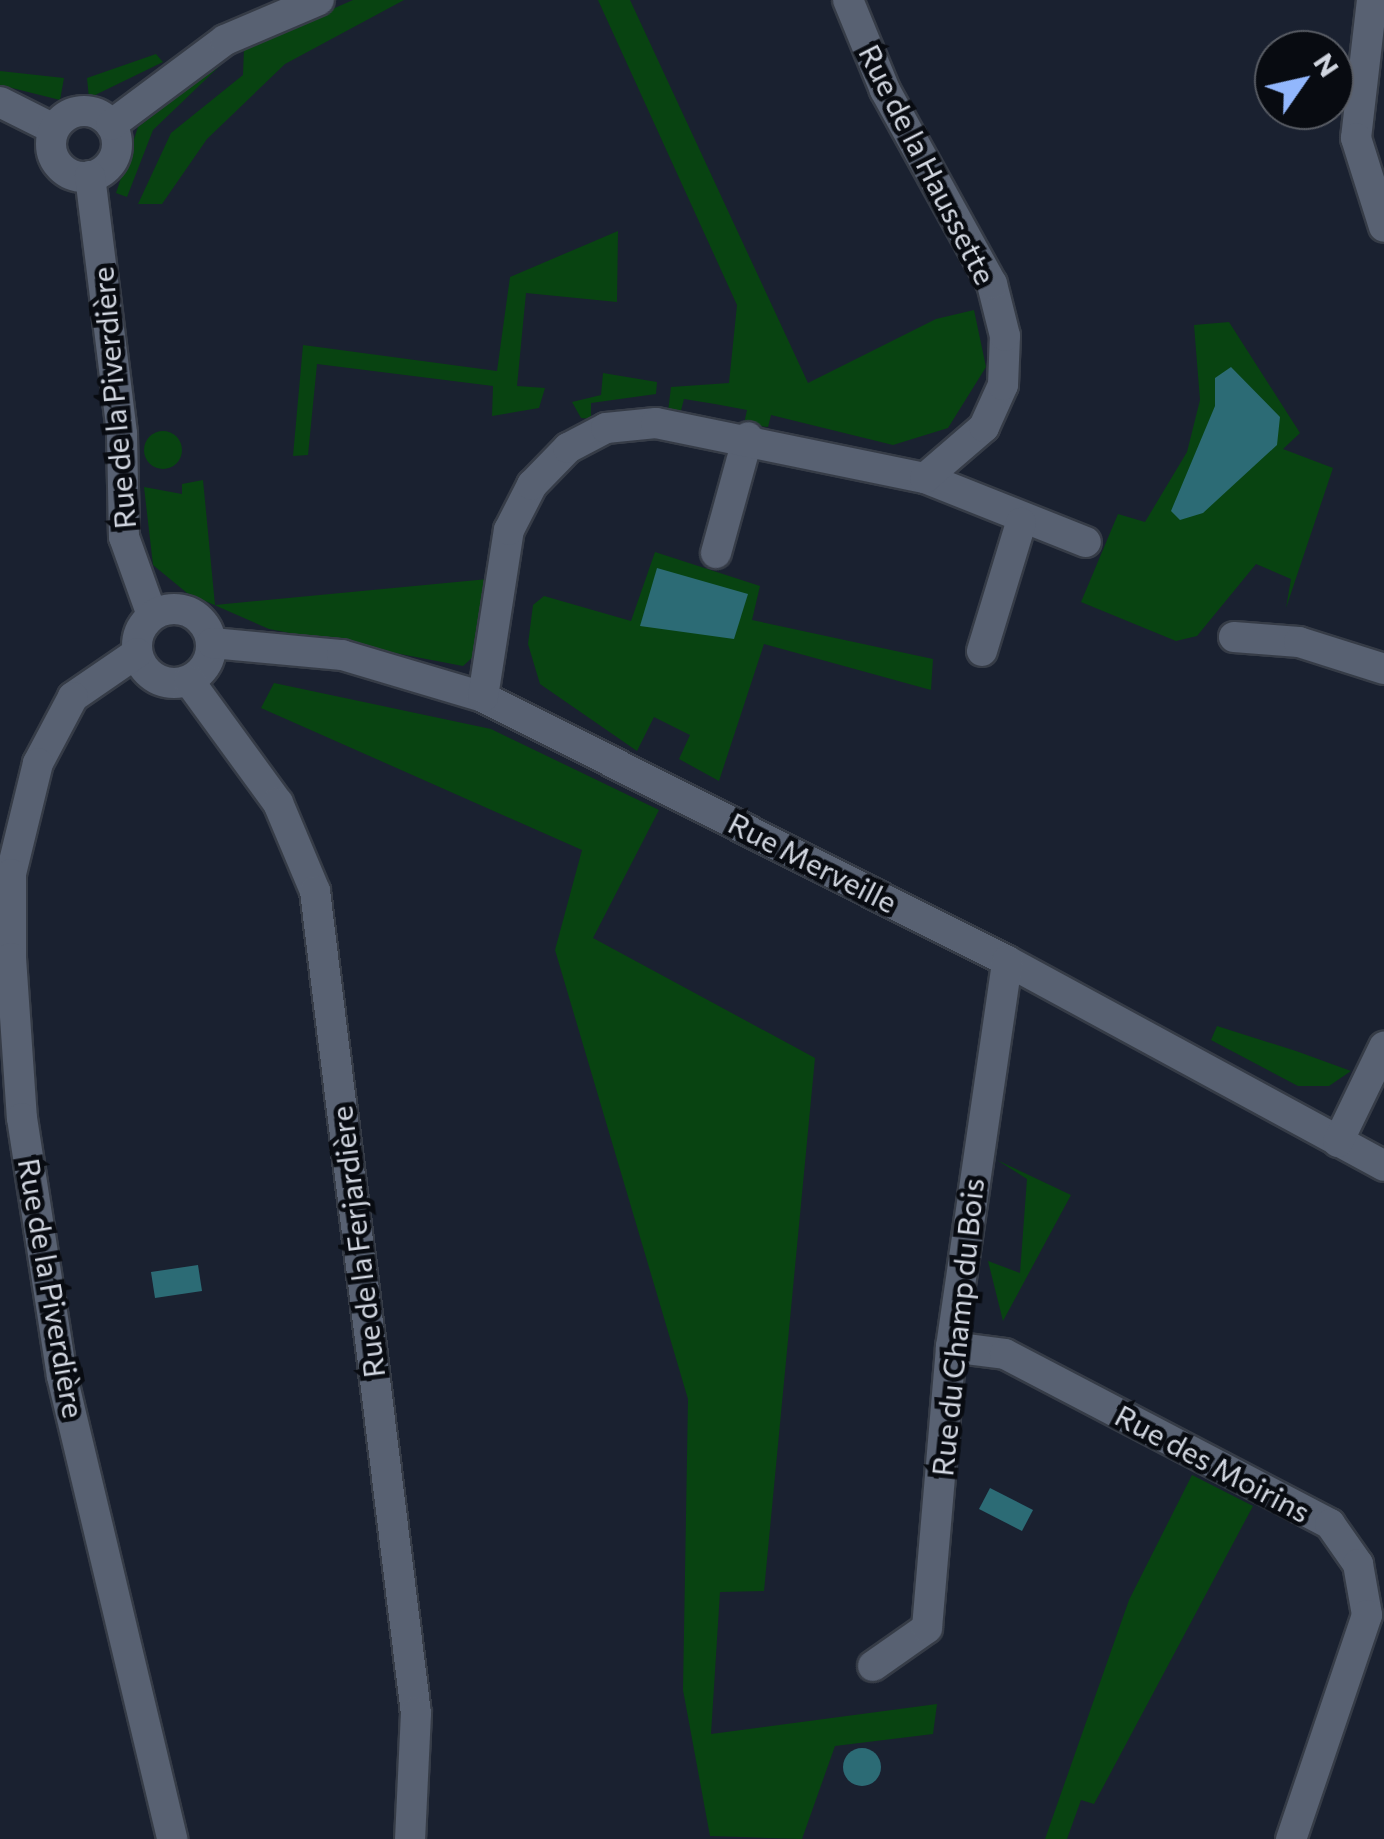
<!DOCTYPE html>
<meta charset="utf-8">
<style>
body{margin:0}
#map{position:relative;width:1384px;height:1839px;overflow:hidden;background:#1a2130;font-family:Commissioner,sans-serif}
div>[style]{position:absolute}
.green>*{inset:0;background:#084311}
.round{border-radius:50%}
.water>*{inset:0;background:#2c6b75}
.roads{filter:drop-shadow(2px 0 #363c47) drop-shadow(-2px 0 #363c47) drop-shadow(0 2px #363c47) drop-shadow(0 -2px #363c47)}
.minor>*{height:30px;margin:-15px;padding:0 15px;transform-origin:15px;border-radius:15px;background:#586172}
.minor>.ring{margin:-15px;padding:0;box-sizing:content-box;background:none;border:30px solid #586172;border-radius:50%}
span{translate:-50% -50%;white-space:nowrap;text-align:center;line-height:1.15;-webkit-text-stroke:9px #080b11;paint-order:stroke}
.street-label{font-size:30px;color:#d1d6e0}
.north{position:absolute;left:1254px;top:30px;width:100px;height:100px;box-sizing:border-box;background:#080b11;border:2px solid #585c64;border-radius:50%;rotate:56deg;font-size:28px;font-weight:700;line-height:40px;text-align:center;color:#d1d6e0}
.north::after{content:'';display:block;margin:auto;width:35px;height:45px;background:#92b7fd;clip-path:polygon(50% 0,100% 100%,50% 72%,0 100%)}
</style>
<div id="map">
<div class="green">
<div style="clip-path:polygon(353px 0,404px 0,285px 64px,207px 139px,162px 204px,138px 204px,171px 133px,243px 75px,244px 48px)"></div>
<div style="clip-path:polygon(598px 0,630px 0,808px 383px,936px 319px,974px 310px,986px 367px,948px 428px,893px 445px,771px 415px,768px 427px,744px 424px,747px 410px,715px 404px,684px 399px,680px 414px,668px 412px,671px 387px,729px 383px,737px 305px)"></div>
<div style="clip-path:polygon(156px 54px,163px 62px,89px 98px,87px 78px)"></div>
<div style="clip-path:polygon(228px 58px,153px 130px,127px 197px,116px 193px,138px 127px)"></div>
<div style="clip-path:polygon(0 71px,64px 78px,60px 100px,0 85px)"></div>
<div style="clip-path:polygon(618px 231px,617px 302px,526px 293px,517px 386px,545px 388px,539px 408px,492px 416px,493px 386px,317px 364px,308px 455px,293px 456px,303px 345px,497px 371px,510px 277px)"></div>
<div style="clip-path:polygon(1229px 322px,1300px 433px,1283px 449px,1333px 468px,1286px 608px,1291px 579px,1256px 564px,1197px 636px,1176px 641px,1081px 602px,1118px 514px,1145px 522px,1187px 452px,1200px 400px,1194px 325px)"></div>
<div style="clip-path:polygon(603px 373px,657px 382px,656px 394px,591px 403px,591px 419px,581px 418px,572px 402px,601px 395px)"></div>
<div class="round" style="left:144px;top:431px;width:38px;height:38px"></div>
<div style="clip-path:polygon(203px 480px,215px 605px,488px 579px,483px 648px,463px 666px,269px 629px,187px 593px,153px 565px,144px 487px,182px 494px,182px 484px)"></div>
<div style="clip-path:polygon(655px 552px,760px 586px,752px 620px,933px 659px,931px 690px,764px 644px,719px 781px,679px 759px,690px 735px,654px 717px,637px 751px,540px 684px,528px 644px,533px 605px,544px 596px,631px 621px)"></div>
<div style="clip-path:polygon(274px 683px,491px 729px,659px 810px,593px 938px,815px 1058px,764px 1591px,720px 1592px,711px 1734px,937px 1704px,933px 1734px,835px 1746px,802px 1839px,710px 1836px,683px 1690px,688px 1399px,555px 950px,582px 850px,261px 708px)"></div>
<div style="clip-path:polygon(1217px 1026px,1296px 1051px,1351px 1071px,1329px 1086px,1298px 1086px,1211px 1040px)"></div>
<div style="clip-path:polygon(997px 1160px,1071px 1195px,1003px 1321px,988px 1261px,1020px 1273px,1027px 1179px)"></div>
<div style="clip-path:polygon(1192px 1475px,1253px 1506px,1094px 1804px,1081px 1800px,1067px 1839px,1045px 1839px,1129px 1600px)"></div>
</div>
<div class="water">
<div style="clip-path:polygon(1231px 367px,1280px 417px,1277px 445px,1203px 513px,1180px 520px,1171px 511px,1215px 406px,1215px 378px)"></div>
<div style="clip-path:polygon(657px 568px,748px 594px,734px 639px,640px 626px)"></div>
<div style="clip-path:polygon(198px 1265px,202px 1291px,155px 1298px,151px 1272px)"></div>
<div style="clip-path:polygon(990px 1488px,1033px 1510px,1022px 1531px,979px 1509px)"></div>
<div class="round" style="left:843px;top:1748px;width:38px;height:38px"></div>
</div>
<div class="roads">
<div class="minor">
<div style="left:1372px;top:0;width:139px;rotate:96.6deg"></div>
<div style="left:1356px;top:138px;width:93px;rotate:72.5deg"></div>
<div style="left:0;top:102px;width:60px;rotate:26.6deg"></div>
<div class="ring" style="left:51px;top:111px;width:36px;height:36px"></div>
<div style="left:111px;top:125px;width:142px;rotate:-36.7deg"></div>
<div style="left:225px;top:40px;width:102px;rotate:-23.1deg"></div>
<div style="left:90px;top:176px;width:260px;rotate:82.9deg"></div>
<div style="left:122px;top:434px;width:103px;rotate:88.9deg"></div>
<div style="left:124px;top:537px;width:83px;rotate:70.3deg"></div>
<div style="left:925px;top:478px;width:173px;rotate:21.7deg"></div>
<div style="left:716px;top:553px;width:120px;rotate:-74.6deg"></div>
<div class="ring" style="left:137px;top:609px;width:44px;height:44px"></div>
<div style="left:1234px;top:637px;width:65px;rotate:4.4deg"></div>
<div style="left:1299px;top:642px;width:89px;rotate:17.6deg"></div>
<div style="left:212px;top:643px;width:131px;rotate:5.3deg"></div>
<div style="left:342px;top:655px;width:147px;rotate:16.6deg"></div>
<div style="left:483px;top:697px;width:587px;rotate:26.74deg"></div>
<div style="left:1007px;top:961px;width:429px;rotate:28.5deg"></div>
<div style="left:982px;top:651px;width:134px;rotate:-73.1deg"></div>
<div style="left:137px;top:653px;width:78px;rotate:145.5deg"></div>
<div style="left:73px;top:697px;width:75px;rotate:117.9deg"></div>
<div style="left:38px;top:763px;width:114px;rotate:103.7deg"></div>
<div style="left:11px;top:874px;width:84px;rotate:90deg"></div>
<div style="left:11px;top:958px;width:160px;rotate:86.1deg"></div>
<div style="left:22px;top:1118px;width:261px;rotate:81.2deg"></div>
<div style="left:62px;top:1376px;width:476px;rotate:76.6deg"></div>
<div style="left:189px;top:681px;width:151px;rotate:53.9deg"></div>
<div style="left:278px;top:803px;width:95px;rotate:67.2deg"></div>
<div style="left:315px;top:891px;width:828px;rotate:83deg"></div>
<div style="left:416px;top:1713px;width:126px;rotate:92.7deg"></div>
<div style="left:483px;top:697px;width:169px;rotate:-81.2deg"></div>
<div style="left:509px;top:530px;width:51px;rotate:-62.9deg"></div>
<div style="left:532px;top:485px;width:52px;rotate:-45.8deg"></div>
<div style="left:568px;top:448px;width:43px;rotate:-27.8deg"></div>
<div style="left:606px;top:428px;width:50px;rotate:-5.7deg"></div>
<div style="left:656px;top:423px;width:275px;rotate:11.6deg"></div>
<div style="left:925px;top:478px;width:78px;rotate:-40.8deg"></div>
<div style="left:984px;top:427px;width:46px;rotate:-65.7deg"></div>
<div style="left:1003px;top:385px;width:49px;rotate:-87.7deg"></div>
<div style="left:1005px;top:336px;width:54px;rotate:-104deg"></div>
<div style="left:992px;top:284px;width:222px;rotate:-118.9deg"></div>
<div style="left:885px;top:90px;width:97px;rotate:-112.3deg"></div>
<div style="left:1338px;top:1142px;width:106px;rotate:-64.2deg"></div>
<div style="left:951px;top:1347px;width:54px;rotate:7.4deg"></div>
<div style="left:1005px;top:1354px;width:367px;rotate:27.6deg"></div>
<div style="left:1330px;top:1524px;width:49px;rotate:55deg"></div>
<div style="left:1358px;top:1564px;width:52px;rotate:80deg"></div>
<div style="left:1367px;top:1615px;width:237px;rotate:108.7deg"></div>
<div style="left:873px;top:1666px;width:66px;rotate:-35.1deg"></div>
<div style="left:927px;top:1628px;width:282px;rotate:-85.1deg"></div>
<div style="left:951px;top:1347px;width:390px;rotate:-81.7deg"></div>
</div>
</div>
<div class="street-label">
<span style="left:928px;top:164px;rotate:63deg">Rue de la Haussette</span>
<span style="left:113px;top:398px;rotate:-95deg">Rue de la Piverdière</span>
<span style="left:813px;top:862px;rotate:27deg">Rue Merveille</span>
<span style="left:357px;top:1242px;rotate:-97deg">Rue de la Ferjardière</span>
<span style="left:52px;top:1288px;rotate:80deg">Rue de la Piverdière</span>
<span style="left:957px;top:1327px;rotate:-84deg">Rue du Champ du Bois</span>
<span style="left:1213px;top:1463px;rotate:28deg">Rue des Moirins</span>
</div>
<div class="north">N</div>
</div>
